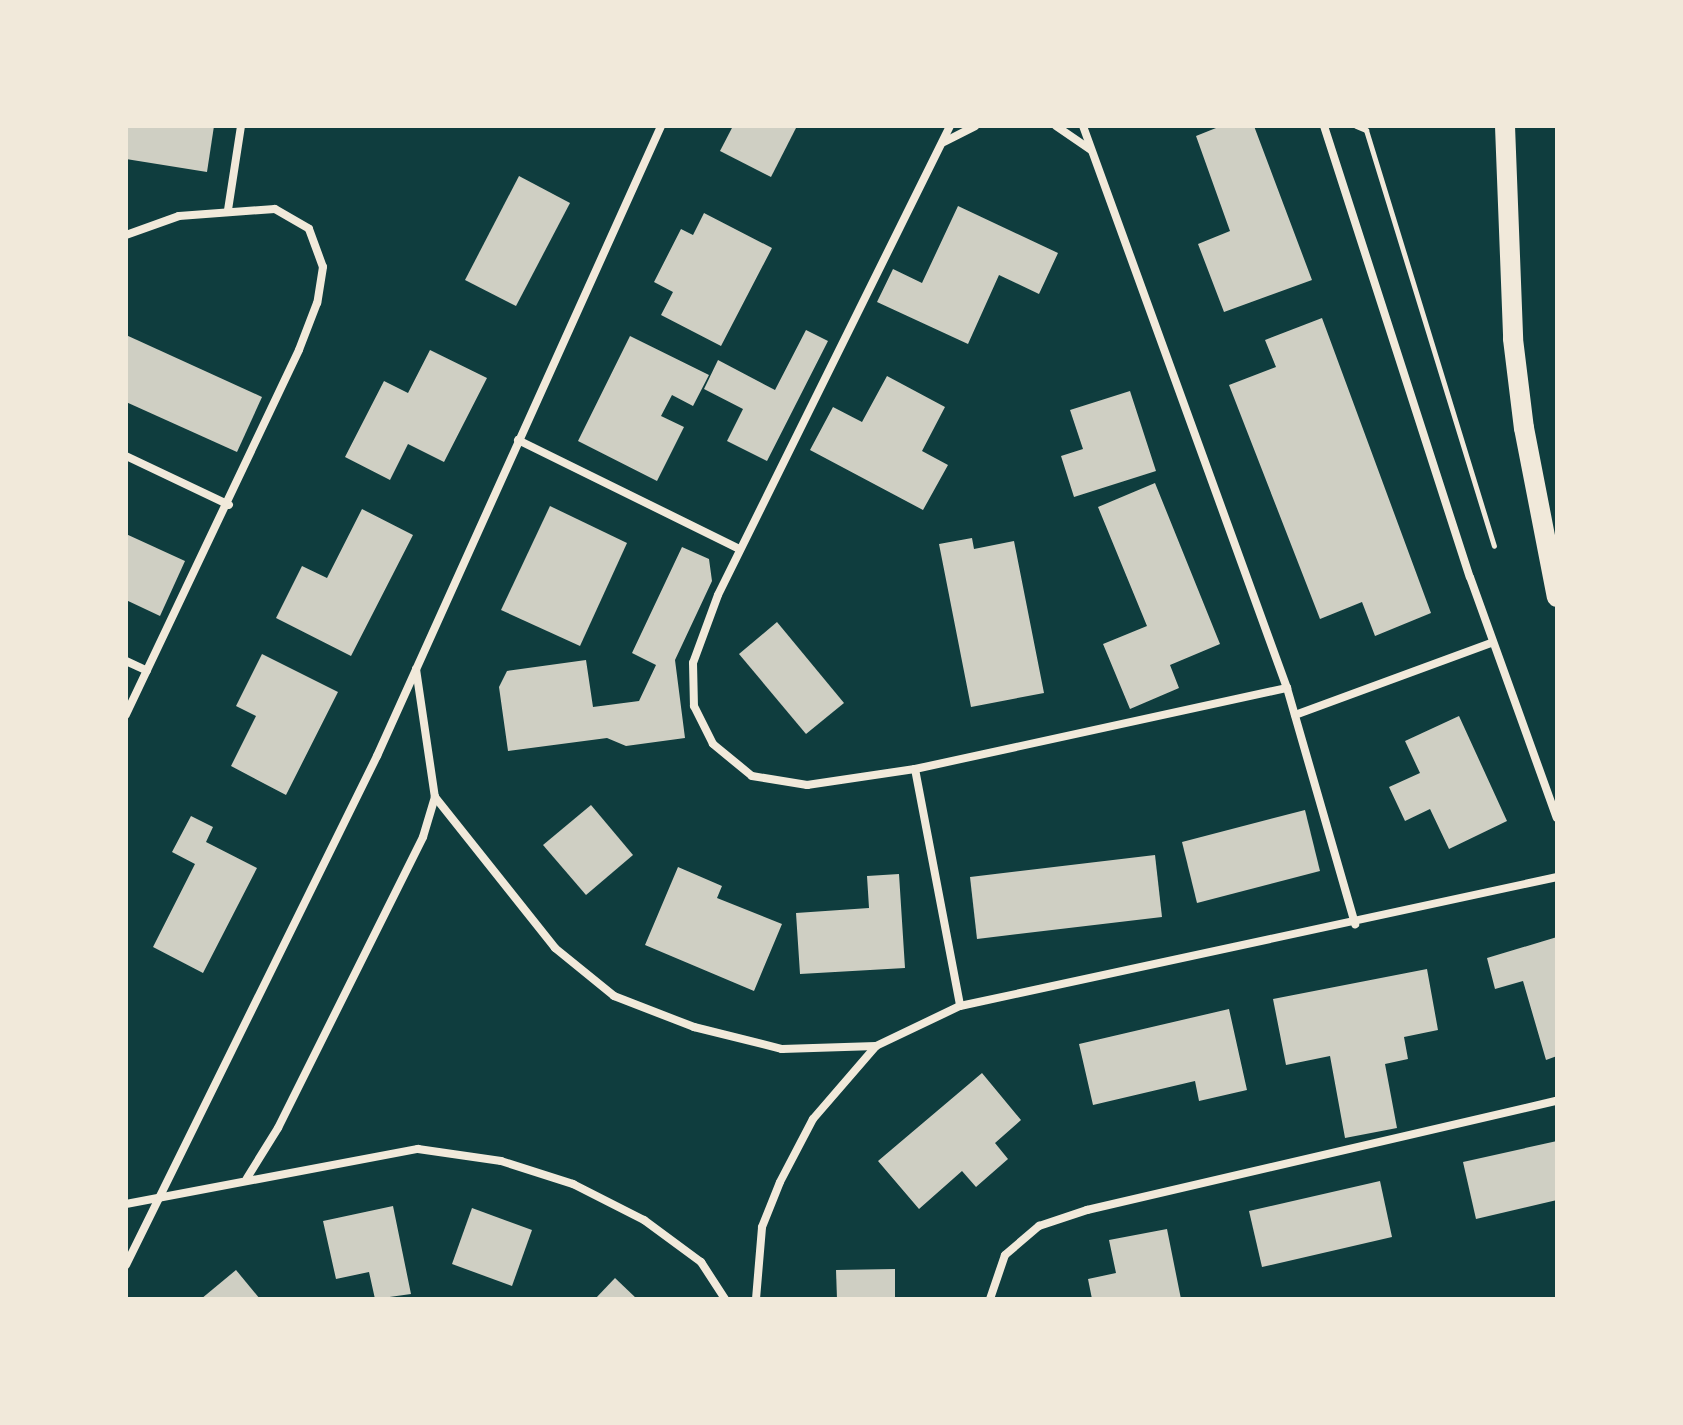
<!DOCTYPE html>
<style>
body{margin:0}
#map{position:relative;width:1683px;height:1425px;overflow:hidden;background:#0f3d3e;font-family:Helvetica,sans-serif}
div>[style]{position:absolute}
.building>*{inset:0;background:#cfcfc3}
.path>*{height:5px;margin:-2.5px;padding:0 2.5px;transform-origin:2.5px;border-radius:2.5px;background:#f1e9da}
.minor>*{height:8px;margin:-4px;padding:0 4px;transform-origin:4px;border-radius:4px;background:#f1e9da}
.primary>*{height:20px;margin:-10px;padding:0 10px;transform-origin:10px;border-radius:10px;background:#f1e9da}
span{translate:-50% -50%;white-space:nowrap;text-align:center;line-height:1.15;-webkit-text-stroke:8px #f1e9da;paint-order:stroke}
.frame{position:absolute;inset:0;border:128px solid #f1e9da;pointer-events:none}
</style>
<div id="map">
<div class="building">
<div style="clip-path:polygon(126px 126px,214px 126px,207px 172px,126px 159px)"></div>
<div style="clip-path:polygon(733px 126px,797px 126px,771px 177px,720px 151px)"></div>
<div style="clip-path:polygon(1221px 126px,1254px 126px,1312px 280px,1224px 312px,1198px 244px,1230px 231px,1196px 136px)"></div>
<div style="clip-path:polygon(519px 176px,570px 203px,516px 306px,465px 280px)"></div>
<div style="clip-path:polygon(958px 206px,1058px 253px,1039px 294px,999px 275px,968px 344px,877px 302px,893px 269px,922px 283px)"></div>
<div style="clip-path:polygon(704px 213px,772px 248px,721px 346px,661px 315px,673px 292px,654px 282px,681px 229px,693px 235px)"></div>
<div style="clip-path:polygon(1322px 318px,1431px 613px,1375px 636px,1362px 602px,1320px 619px,1229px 385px,1276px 367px,1265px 340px)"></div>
<div style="clip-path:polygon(806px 330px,828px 341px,767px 461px,727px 441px,743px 409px,704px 389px,718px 360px,775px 390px)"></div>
<div style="clip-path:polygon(126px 335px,262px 397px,237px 452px,126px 402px)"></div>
<div style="clip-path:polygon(630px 336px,709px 375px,693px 406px,672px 395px,661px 416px,684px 427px,657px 481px,578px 441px)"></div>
<div style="clip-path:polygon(430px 350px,487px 378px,444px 462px,408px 444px,390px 480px,345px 457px,384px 381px,408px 393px)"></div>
<div style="clip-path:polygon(887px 376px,945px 407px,922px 451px,948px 465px,923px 510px,810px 450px,833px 407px,862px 422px)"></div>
<div style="clip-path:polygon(1130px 391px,1156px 471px,1074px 497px,1061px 456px,1083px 449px,1070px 410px)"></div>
<div style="clip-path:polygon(1155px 483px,1220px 644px,1170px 665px,1179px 688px,1130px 709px,1103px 644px,1147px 626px,1098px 507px)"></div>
<div style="clip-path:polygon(550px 506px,627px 543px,580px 646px,501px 610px)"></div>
<div style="clip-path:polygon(362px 509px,413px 535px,351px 656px,276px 618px,302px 566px,327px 578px)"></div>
<div style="clip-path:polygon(126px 534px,185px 561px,160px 616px,126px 600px)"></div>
<div style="clip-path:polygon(972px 538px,974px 549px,1014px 541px,1044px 693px,971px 707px,939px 544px)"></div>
<div style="clip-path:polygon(682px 547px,709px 559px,712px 581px,675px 660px,685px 738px,626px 746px,607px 738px,508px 751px,499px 687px,507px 671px,586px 660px,593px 707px,639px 701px,656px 665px,632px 653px)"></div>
<div style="clip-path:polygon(777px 622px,844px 703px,806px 734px,739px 654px)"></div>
<div style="clip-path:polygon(262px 654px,338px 692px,286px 795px,231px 766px,256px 716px,236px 706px)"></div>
<div style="clip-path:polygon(1459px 716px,1507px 821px,1449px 849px,1430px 809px,1405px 821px,1389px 787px,1420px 773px,1405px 741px)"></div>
<div style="clip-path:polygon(591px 805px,633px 855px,586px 895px,543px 845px)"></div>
<div style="clip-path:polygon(1305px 810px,1320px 871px,1197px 903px,1182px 842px)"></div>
<div style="clip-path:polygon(191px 816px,213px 827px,206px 842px,257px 868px,203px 973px,153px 947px,195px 864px,172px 852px)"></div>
<div style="clip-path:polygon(1155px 855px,1162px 917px,977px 939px,970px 877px)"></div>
<div style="clip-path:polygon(678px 867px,722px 886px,717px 898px,782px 924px,754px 991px,645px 945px)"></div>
<div style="clip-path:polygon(899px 874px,905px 968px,800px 974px,796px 913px,869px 908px,867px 876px)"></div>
<div style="clip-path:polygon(1557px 937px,1557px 1056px,1546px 1060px,1523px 981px,1495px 989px,1487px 958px)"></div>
<div style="clip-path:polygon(1427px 969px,1438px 1030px,1404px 1037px,1408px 1059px,1385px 1064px,1397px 1128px,1345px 1138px,1330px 1056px,1286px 1065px,1273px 999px)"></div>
<div style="clip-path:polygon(1229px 1009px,1247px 1090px,1199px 1101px,1195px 1081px,1093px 1105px,1079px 1044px)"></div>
<div style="clip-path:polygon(982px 1073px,1021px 1120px,995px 1143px,1008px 1159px,976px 1187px,962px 1171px,919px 1209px,878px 1161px)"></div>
<div style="clip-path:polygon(1557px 1141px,1557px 1200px,1476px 1219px,1463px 1162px)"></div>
<div style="clip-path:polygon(1380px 1181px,1392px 1237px,1262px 1267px,1249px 1211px)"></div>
<div style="clip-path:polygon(393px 1206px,411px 1294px,375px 1299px,369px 1272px,336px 1279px,323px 1221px)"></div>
<div style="clip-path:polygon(472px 1208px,532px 1230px,512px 1286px,452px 1264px)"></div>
<div style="clip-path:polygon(1167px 1229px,1181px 1299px,1092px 1299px,1088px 1279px,1116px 1273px,1109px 1240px)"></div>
<div style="clip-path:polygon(895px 1269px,895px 1299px,837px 1299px,836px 1270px)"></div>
<div style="clip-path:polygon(236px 1270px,260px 1299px,201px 1299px)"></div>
<div style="clip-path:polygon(615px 1278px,637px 1299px,595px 1299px)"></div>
</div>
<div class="path">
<div style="left:1356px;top:126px;width:11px;rotate:22deg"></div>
<div style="left:1366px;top:130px;width:435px;rotate:72.9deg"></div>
</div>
<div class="minor">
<div style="left:950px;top:126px;width:523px;rotate:116.32deg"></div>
<div style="left:718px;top:595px;width:72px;rotate:110.2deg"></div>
<div style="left:693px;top:663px;width:43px;rotate:88.7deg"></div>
<div style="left:694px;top:706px;width:42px;rotate:63.4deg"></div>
<div style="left:713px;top:744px;width:50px;rotate:39.4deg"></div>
<div style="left:752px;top:776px;width:56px;rotate:9.3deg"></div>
<div style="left:807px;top:785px;width:109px;rotate:-8.4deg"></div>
<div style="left:915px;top:769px;width:381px;rotate:-12.3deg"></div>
<div style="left:1056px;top:126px;width:42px;rotate:34.4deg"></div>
<div style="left:1083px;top:126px;width:598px;rotate:70.05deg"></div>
<div style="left:1287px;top:688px;width:246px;rotate:73.9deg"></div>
<div style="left:1324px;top:126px;width:474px;rotate:72.1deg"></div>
<div style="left:1470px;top:577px;width:256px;rotate:70.2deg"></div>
<div style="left:944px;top:142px;width:35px;rotate:-27deg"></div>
<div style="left:228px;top:210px;width:85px;rotate:-81.2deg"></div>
<div style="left:126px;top:235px;width:56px;rotate:-19.7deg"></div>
<div style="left:179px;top:216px;width:96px;rotate:-4.2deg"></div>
<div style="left:275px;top:209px;width:39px;rotate:30deg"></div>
<div style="left:309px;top:229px;width:40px;rotate:69.8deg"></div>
<div style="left:323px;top:267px;width:36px;rotate:99deg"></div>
<div style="left:317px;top:303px;width:50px;rotate:111deg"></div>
<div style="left:299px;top:350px;width:404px;rotate:115.4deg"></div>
<div style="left:518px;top:440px;width:247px;rotate:26.2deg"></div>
<div style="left:126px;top:456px;width:114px;rotate:25.4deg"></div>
<div style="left:126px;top:661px;width:23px;rotate:25deg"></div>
<div style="left:416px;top:669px;width:129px;rotate:81.6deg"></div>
<div style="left:435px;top:797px;width:193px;rotate:51.5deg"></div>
<div style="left:555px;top:948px;width:76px;rotate:39.1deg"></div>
<div style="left:614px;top:996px;width:86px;rotate:21.2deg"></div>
<div style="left:694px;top:1027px;width:91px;rotate:14deg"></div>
<div style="left:782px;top:1049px;width:94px;rotate:-1.8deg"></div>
<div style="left:876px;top:1046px;width:93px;rotate:-25.5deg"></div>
<div style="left:960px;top:1006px;width:611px;rotate:-12.19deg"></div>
<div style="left:1295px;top:715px;width:211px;rotate:-20.2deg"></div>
<div style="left:915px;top:769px;width:241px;rotate:79.2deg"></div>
<div style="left:247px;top:1178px;width:59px;rotate:-58.2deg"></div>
<div style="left:278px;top:1128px;width:325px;rotate:-63.5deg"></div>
<div style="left:423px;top:837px;width:42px;rotate:-73.3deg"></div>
<div style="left:126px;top:1204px;width:297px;rotate:-10.7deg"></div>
<div style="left:418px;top:1149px;width:84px;rotate:8.2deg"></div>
<div style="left:501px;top:1161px;width:76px;rotate:17.7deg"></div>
<div style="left:573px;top:1184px;width:80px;rotate:26.9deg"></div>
<div style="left:644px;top:1220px;width:71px;rotate:36.4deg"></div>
<div style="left:701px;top:1262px;width:44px;rotate:57deg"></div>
<div style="left:126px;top:1265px;width:568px;rotate:-63.75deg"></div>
<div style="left:377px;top:756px;width:691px;rotate:-65.73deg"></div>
<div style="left:756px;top:1299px;width:72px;rotate:-85.2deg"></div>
<div style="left:762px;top:1227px;width:48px;rotate:-68.2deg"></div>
<div style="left:780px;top:1182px;width:71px;rotate:-62.4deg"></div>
<div style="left:813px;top:1119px;width:96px;rotate:-49.2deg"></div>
<div style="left:990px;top:1299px;width:46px;rotate:-71.2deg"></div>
<div style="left:1005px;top:1255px;width:45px;rotate:-40.5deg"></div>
<div style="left:1039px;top:1226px;width:51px;rotate:-18.4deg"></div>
<div style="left:1087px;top:1210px;width:482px;rotate:-13.1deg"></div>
</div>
<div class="primary">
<div style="left:1505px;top:126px;width:213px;rotate:87.8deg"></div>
<div style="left:1513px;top:339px;width:90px;rotate:83deg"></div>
<div style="left:1524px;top:428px;width:172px;rotate:79deg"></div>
</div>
<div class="frame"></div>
</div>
